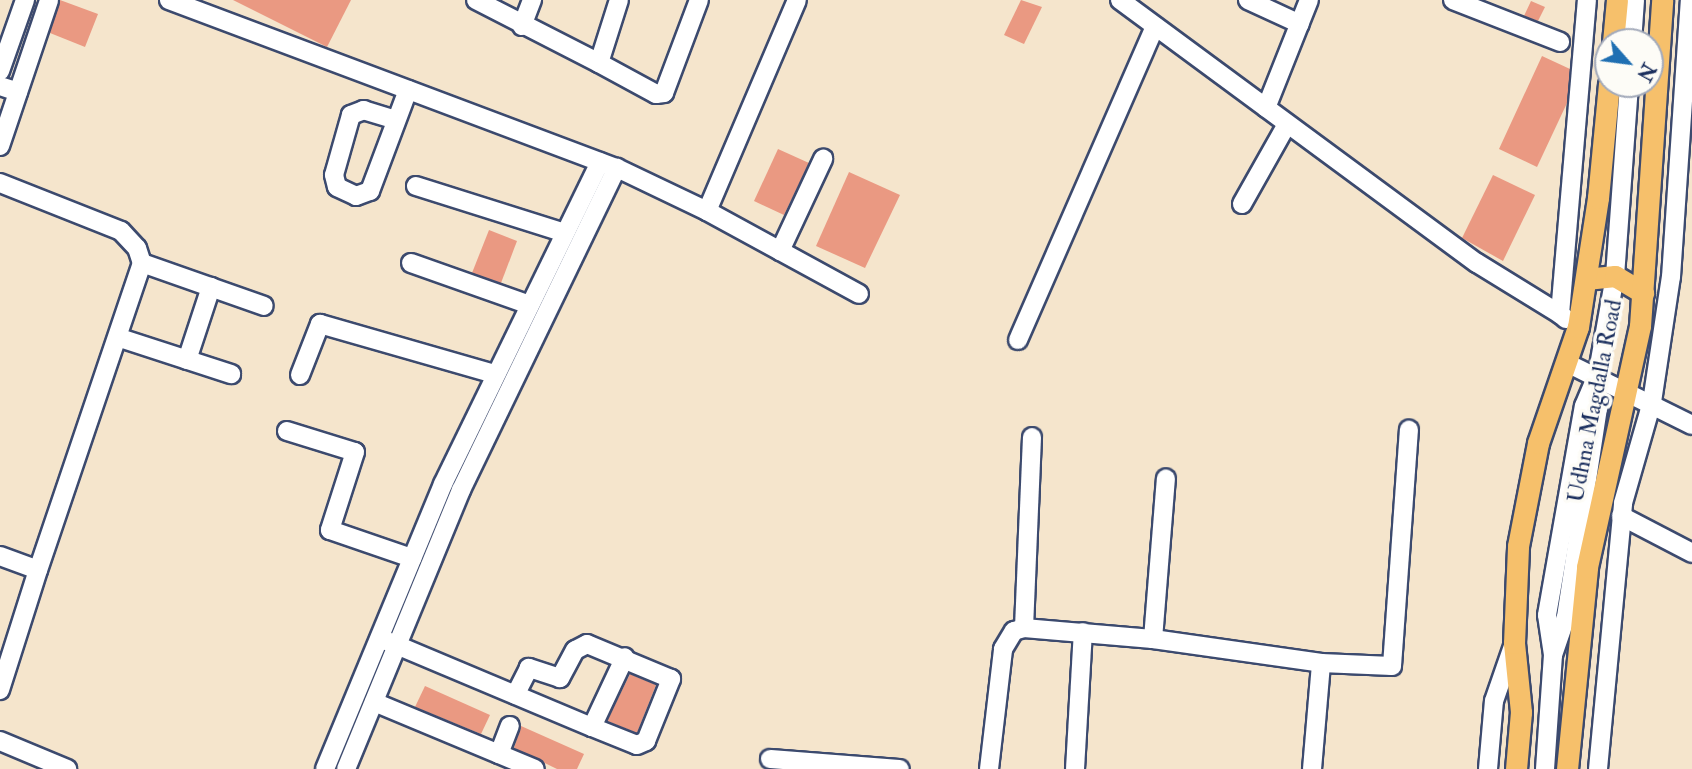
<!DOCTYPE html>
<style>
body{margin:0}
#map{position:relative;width:1692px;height:769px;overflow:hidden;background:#f5e5cc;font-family:"IM FELL Double Pica",serif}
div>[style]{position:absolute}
.building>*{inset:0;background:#ea9982}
.roads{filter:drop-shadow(2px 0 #3c4a6e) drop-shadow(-2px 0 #3c4a6e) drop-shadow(0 2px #3c4a6e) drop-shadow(0 -2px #3c4a6e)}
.minor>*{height:18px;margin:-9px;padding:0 9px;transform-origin:9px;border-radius:9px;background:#fff}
.major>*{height:21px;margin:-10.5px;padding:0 10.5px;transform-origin:10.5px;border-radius:10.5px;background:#f6c06b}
span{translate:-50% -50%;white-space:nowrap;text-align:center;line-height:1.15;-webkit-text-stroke:7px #fdfcf7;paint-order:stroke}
.street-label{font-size:23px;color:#1b2f5e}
.north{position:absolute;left:1594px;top:28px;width:70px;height:70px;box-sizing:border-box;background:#fdfcf7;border:2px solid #a3aaba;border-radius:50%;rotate:118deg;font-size:19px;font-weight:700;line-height:28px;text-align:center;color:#1b2f5e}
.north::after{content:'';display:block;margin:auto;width:24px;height:32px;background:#1f6fb2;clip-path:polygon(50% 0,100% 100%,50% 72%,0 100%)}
</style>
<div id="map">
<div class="building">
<div style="clip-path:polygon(60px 0,98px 14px,85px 47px,50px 33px)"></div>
<div style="clip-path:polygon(233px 0,351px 0,327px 47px)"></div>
<div style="clip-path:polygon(1021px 0,1042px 7px,1024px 44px,1004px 35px)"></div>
<div style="clip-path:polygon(1531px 1px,1545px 7px,1538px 21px,1524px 16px)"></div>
<div style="clip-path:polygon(1542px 56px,1570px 69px,1567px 103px,1537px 167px,1499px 149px)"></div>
<div style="clip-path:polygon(778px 149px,809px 163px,784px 215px,754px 201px)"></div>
<div style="clip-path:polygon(849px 172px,900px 195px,865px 268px,816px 246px)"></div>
<div style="clip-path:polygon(1493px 175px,1535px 195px,1503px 261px,1462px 238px)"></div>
<div style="clip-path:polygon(489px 230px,517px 241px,501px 283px,472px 273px)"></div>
<div style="clip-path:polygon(630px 674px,656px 685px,637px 733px,607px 721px)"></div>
<div style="clip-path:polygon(425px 686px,490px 715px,481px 734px,415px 707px)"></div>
<div style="clip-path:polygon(521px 726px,584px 754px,577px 769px,557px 769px,514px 748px)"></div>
</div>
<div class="roads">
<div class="minor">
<div style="left:169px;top:0;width:478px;rotate:20.6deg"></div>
<div style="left:617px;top:168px;width:100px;rotate:25.5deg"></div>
<div style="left:707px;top:211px;width:229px;rotate:-66.9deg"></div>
<div style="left:476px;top:0;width:138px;rotate:27.1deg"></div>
<div style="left:599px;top:63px;width:66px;rotate:-72.4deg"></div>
<div style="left:1120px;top:0;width:443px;rotate:36.4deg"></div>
<div style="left:1477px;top:263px;width:97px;rotate:31.6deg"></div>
<div style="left:1248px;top:0;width:57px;rotate:24.8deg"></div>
<div style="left:1453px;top:0;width:115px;rotate:21.4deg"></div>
<div style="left:522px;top:26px;width:28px;rotate:-69deg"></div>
<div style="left:1632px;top:42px;width:42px;rotate:-85.9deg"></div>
<div style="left:599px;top:63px;width:65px;rotate:28.5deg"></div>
<div style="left:656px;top:94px;width:8px;rotate:-7deg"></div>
<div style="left:664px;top:93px;width:99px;rotate:-69.4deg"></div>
<div style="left:0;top:71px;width:75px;rotate:-70.6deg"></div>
<div style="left:0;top:86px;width:19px;rotate:18deg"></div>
<div style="left:1266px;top:108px;width:116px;rotate:-68.3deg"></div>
<div style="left:396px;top:120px;width:34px;rotate:-163deg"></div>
<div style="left:364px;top:110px;width:14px;rotate:159deg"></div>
<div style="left:351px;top:115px;width:62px;rotate:105.8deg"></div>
<div style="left:334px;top:175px;width:12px;rotate:76deg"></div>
<div style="left:337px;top:187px;width:21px;rotate:25deg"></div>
<div style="left:356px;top:196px;width:15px;rotate:-20deg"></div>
<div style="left:370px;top:191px;width:108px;rotate:-69.4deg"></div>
<div style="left:0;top:146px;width:154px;rotate:-71.4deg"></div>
<div style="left:0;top:183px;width:130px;rotate:21.6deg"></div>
<div style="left:121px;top:231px;width:23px;rotate:47deg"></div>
<div style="left:137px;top:248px;width:16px;rotate:72deg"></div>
<div style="left:142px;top:263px;width:324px;rotate:108.7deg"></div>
<div style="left:416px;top:186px;width:153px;rotate:17.5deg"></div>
<div style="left:1242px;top:204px;width:92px;rotate:-60.6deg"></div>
<div style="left:707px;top:211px;width:173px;rotate:28.6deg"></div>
<div style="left:780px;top:251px;width:102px;rotate:-64.9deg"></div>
<div style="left:142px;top:263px;width:129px;rotate:19.4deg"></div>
<div style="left:411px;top:263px;width:123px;rotate:19.5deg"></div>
<div style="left:1566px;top:319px;width:8px;rotate:-140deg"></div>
<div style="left:1560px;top:314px;width:315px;rotate:-85.1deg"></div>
<div style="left:120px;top:338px;width:117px;rotate:18deg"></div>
<div style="left:1018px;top:340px;width:342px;rotate:-66.4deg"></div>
<div style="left:187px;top:360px;width:77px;rotate:-71.8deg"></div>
<div style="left:1569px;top:364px;width:137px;rotate:26.4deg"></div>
<div style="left:300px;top:375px;width:55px;rotate:-68.6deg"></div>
<div style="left:320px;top:324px;width:181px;rotate:16deg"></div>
<div style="left:287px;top:431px;width:71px;rotate:17.2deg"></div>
<div style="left:355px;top:452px;width:82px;rotate:107.8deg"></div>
<div style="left:330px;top:530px;width:87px;rotate:18.9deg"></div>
<div style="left:1621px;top:516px;width:80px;rotate:27.5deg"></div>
<div style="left:0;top:556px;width:40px;rotate:20.2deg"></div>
<div style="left:38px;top:570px;width:126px;rotate:107.6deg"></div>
<div style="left:1024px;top:628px;width:191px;rotate:-87.6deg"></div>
<div style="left:1153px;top:639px;width:161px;rotate:-85.4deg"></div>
<div style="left:387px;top:641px;width:222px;rotate:22.8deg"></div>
<div style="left:592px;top:727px;width:48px;rotate:21.8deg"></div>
<div style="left:637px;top:745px;width:10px;rotate:-24deg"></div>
<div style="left:646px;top:741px;width:67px;rotate:-68deg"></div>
<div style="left:671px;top:679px;width:91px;rotate:-157.4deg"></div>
<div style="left:587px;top:644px;width:13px;rotate:153deg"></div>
<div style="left:575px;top:650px;width:32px;rotate:118deg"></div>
<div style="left:560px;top:678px;width:33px;rotate:-162deg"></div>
<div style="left:529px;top:668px;width:30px;rotate:117deg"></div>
<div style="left:1553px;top:655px;width:40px;rotate:-71.1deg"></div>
<div style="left:1566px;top:617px;width:210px;rotate:-81.3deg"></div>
<div style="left:1598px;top:409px;width:32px;rotate:-92deg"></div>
<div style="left:1597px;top:377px;width:103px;rotate:-79.9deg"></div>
<div style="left:1615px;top:276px;width:193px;rotate:-85.8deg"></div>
<div style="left:374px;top:702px;width:174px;rotate:22.6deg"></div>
<div style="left:592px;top:727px;width:77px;rotate:-64.8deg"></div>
<div style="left:0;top:741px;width:73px;rotate:22.7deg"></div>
<div style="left:499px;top:754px;width:30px;rotate:-69deg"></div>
<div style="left:770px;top:759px;width:130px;rotate:4.4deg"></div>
<div style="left:325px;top:769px;width:308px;rotate:-67.5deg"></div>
<div style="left:443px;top:484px;width:358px;rotate:-64deg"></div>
<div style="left:346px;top:769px;width:302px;rotate:-67.6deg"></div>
<div style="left:461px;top:490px;width:358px;rotate:-64.2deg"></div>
<div style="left:989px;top:769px;width:121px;rotate:-83.3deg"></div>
<div style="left:1003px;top:649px;width:21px;rotate:-59deg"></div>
<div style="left:1014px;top:631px;width:10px;rotate:-17deg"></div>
<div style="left:1024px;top:628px;width:129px;rotate:4.9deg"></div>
<div style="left:1153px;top:639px;width:170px;rotate:8.1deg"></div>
<div style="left:1321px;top:663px;width:71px;rotate:2.4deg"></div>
<div style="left:1392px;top:666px;width:237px;rotate:-85.9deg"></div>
<div style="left:1075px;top:769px;width:137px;rotate:-86.7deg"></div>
<div style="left:1312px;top:769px;width:106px;rotate:-85.1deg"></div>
<div style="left:1488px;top:769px;width:68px;rotate:-85deg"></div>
<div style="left:1494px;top:701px;width:58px;rotate:-70.9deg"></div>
<div style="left:1545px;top:769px;width:114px;rotate:-86deg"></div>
<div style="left:1553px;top:655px;width:40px;rotate:-98.5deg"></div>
<div style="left:1547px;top:615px;width:212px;rotate:-80deg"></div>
<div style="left:1584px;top:406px;width:25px;rotate:-67deg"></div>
<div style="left:1598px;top:769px;width:267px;rotate:-84.6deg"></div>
<div style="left:1623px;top:503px;width:105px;rotate:-74deg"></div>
<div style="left:1652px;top:402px;width:126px;rotate:-81.4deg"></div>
<div style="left:1671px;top:277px;width:278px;rotate:-86.1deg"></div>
</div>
<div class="major">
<div style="left:1613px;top:42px;width:42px;rotate:-84.6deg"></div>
<div style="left:1586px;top:279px;width:29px;rotate:-6deg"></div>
<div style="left:1615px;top:276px;width:33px;rotate:31deg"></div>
<div style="left:1516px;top:769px;width:57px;rotate:-85deg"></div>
<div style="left:1521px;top:712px;width:69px;rotate:-95.8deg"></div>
<div style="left:1514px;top:643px;width:97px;rotate:-87.6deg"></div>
<div style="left:1518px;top:546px;width:105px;rotate:-79deg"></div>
<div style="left:1538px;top:443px;width:123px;rotate:-71deg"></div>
<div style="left:1578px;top:327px;width:131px;rotate:-81.2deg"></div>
<div style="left:1598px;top:198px;width:115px;rotate:-84.5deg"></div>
<div style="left:1567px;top:769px;width:203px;rotate:-84.3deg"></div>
<div style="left:1587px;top:567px;width:247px;rotate:-77.6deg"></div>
<div style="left:1640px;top:326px;width:327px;rotate:-86.1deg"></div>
</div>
</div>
<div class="street-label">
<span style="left:1595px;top:401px;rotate:-79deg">Udhna Magdalla Road</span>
</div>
<div class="north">N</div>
</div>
